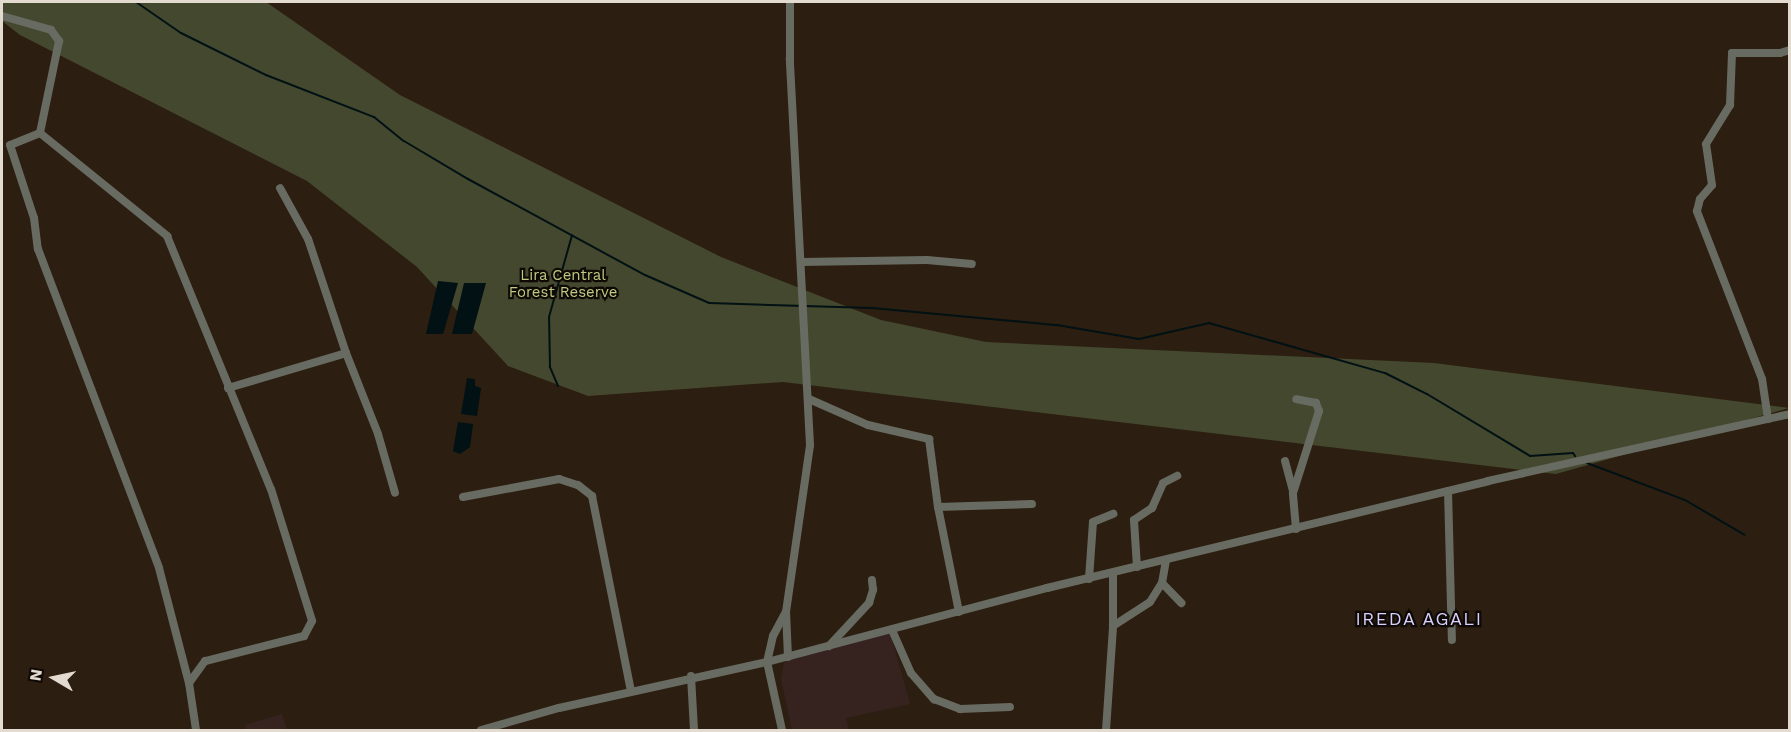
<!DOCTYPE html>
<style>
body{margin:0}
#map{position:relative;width:1791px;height:732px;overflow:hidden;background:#2c1e10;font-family:"Work Sans",sans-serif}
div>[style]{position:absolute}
.education>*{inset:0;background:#362320}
.green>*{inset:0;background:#44482e}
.water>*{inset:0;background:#011114}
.stream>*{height:2px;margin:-1px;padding:0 1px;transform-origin:1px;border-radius:1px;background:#011114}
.minor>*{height:8px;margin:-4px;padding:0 4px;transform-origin:4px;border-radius:4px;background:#686b61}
span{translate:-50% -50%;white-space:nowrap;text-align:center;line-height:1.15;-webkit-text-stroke:4.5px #0f0905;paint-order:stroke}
.park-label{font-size:15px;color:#bfca81}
.quarter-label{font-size:18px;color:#d8d1fd;letter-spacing:1.5px}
.frame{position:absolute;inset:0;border:3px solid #e3dad0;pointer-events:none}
.north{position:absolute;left:24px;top:648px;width:60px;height:60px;-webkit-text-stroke:4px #0f0905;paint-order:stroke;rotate:279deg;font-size:16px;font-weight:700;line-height:24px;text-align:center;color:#e3dad0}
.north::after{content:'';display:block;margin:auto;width:21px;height:27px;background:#e3dad0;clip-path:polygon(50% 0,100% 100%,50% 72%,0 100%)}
</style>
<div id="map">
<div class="education">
<div style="clip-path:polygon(890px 632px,910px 704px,846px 718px,849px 730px,792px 730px,781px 679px,784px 663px,789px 658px)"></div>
<div style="clip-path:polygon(282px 714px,287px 730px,246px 730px,245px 725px)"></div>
</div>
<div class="green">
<div style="clip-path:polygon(2px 2px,266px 2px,400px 95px,721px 257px,881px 320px,986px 342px,1434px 363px,1789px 408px,1556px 474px,783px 382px,588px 396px,508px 366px,417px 267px,307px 181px,20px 35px,2px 21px)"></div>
</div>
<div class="water">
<div style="clip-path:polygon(438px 281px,458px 283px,443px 334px,426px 334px)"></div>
<div style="clip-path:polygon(464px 283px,486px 283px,472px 334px,452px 334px)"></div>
<div style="clip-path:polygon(467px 378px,475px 379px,475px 386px,481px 388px,477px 416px,461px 414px)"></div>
<div style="clip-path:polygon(458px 422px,473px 424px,470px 447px,460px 454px,453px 451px)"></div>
</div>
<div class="stream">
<div style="left:136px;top:2px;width:55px;rotate:34.6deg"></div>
<div style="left:181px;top:33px;width:95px;rotate:26.3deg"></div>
<div style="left:266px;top:75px;width:116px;rotate:21.3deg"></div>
<div style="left:374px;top:117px;width:38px;rotate:39deg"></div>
<div style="left:404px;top:141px;width:74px;rotate:30.7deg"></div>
<div style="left:468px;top:179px;width:201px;rotate:28.5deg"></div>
<div style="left:645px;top:275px;width:70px;rotate:23.6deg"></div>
<div style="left:709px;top:303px;width:163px;rotate:1.8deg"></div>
<div style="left:872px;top:308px;width:186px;rotate:5.3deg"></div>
<div style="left:1057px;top:325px;width:83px;rotate:9.7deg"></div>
<div style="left:1139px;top:339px;width:72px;rotate:-12.9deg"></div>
<div style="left:1209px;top:323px;width:183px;rotate:15.9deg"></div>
<div style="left:1385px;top:373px;width:47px;rotate:26.6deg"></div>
<div style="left:1427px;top:394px;width:120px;rotate:31deg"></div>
<div style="left:1530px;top:456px;width:43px;rotate:-4deg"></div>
<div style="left:1573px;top:453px;width:4px;rotate:56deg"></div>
<div style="left:558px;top:386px;width:21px;rotate:-113deg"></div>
<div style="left:550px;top:367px;width:50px;rotate:-91.1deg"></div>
<div style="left:549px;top:317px;width:85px;rotate:-74.3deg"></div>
<div style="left:1587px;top:463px;width:105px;rotate:20.7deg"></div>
<div style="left:1685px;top:500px;width:69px;rotate:30.3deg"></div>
</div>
<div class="minor">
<div style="left:2px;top:16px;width:51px;rotate:15.9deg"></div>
<div style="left:51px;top:30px;width:14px;rotate:54deg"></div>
<div style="left:59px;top:41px;width:94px;rotate:101.7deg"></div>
<div style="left:40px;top:133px;width:164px;rotate:39deg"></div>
<div style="left:167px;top:236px;width:274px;rotate:67.7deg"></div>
<div style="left:271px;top:489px;width:138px;rotate:72.7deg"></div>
<div style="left:312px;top:621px;width:17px;rotate:118deg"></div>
<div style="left:304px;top:636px;width:102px;rotate:165.8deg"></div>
<div style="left:205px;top:661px;width:27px;rotate:126deg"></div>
<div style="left:40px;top:133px;width:32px;rotate:158deg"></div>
<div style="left:10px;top:145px;width:77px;rotate:71.8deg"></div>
<div style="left:34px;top:218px;width:31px;rotate:83deg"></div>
<div style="left:38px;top:249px;width:341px;rotate:69.2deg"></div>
<div style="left:159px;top:568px;width:119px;rotate:75.4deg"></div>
<div style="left:189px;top:683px;width:48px;rotate:81.5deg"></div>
<div style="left:801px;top:262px;width:126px;rotate:-0.9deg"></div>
<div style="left:927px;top:260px;width:45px;rotate:5.1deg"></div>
<div style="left:346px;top:353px;width:87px;rotate:68.4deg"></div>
<div style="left:378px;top:434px;width:61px;rotate:73.9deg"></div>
<div style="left:228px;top:388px;width:123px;rotate:-16.5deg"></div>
<div style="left:346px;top:353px;width:120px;rotate:-108.4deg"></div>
<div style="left:308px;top:239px;width:58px;rotate:-118.8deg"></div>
<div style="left:809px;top:399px;width:64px;rotate:23.8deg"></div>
<div style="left:868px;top:425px;width:63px;rotate:12.9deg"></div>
<div style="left:929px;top:439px;width:69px;rotate:82.5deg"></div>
<div style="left:938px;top:507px;width:107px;rotate:78.7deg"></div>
<div style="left:1768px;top:419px;width:40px;rotate:-98.5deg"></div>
<div style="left:1762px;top:379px;width:180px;rotate:-111.2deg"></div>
<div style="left:1697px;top:211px;width:12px;rotate:-76deg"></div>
<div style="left:1700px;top:199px;width:18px;rotate:-49deg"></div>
<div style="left:1712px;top:185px;width:41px;rotate:-98.3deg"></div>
<div style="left:1706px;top:144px;width:46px;rotate:-58.4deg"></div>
<div style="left:1730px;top:105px;width:52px;rotate:-87.8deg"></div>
<div style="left:1732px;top:53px;width:48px"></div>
<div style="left:1780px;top:53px;width:10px;rotate:-17deg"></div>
<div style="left:1285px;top:461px;width:31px;rotate:75deg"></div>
<div style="left:1448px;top:491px;width:149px;rotate:88.5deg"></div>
<div style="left:463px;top:497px;width:98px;rotate:-10.6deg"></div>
<div style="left:559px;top:479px;width:20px;rotate:18deg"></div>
<div style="left:578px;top:485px;width:18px;rotate:38deg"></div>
<div style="left:592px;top:496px;width:199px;rotate:78.7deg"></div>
<div style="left:938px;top:507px;width:94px;rotate:-1.8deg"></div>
<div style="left:1296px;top:529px;width:36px;rotate:-95deg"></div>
<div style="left:1293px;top:493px;width:86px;rotate:-72.4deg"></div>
<div style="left:1319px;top:411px;width:9px;rotate:-111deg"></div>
<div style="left:1316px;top:403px;width:20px;rotate:-169deg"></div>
<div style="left:1137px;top:567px;width:47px;rotate:-93.7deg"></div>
<div style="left:1134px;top:520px;width:22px;rotate:-34deg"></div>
<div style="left:1152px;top:508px;width:27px;rotate:-66deg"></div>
<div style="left:1163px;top:483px;width:16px;rotate:-27deg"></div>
<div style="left:1113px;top:573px;width:53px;rotate:90deg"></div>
<div style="left:1089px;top:579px;width:57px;rotate:-86deg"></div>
<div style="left:1093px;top:522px;width:22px;rotate:-22deg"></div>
<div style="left:1162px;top:583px;width:28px;rotate:46deg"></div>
<div style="left:892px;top:630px;width:47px;rotate:66.2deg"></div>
<div style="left:911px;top:673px;width:35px;rotate:49deg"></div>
<div style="left:934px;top:699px;width:28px;rotate:21deg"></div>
<div style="left:960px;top:709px;width:50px;rotate:-2.3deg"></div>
<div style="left:829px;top:646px;width:59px;rotate:-47.1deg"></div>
<div style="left:869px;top:603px;width:14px;rotate:-73deg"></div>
<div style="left:873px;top:590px;width:10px;rotate:-96deg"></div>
<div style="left:788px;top:657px;width:45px;rotate:-92.5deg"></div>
<div style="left:786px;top:612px;width:169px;rotate:-81.8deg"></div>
<div style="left:810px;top:445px;width:387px;rotate:-93deg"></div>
<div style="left:790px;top:59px;width:57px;rotate:-90deg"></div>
<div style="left:691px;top:676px;width:54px;rotate:86.8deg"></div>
<div style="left:481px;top:730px;width:81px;rotate:-15.8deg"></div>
<div style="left:559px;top:708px;width:213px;rotate:-12.5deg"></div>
<div style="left:767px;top:662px;width:290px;rotate:-14.8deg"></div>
<div style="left:1047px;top:588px;width:454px;rotate:-13.6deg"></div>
<div style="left:1488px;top:481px;width:309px;rotate:-12.5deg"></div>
<div style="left:782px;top:730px;width:70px;rotate:-102.4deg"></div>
<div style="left:767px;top:662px;width:27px;rotate:-77deg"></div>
<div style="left:773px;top:636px;width:27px;rotate:-62deg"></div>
<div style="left:1106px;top:730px;width:104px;rotate:-86.1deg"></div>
<div style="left:1113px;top:626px;width:44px;rotate:-33deg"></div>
<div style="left:1150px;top:602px;width:22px;rotate:-58deg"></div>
<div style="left:1162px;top:583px;width:23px;rotate:-80deg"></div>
</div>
<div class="park-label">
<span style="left:563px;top:284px">Lira Central<br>Forest Reserve</span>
</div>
<div class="quarter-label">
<span style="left:1419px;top:619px">IREDA AGALI</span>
</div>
<div class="frame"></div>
<div class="north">N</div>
</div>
